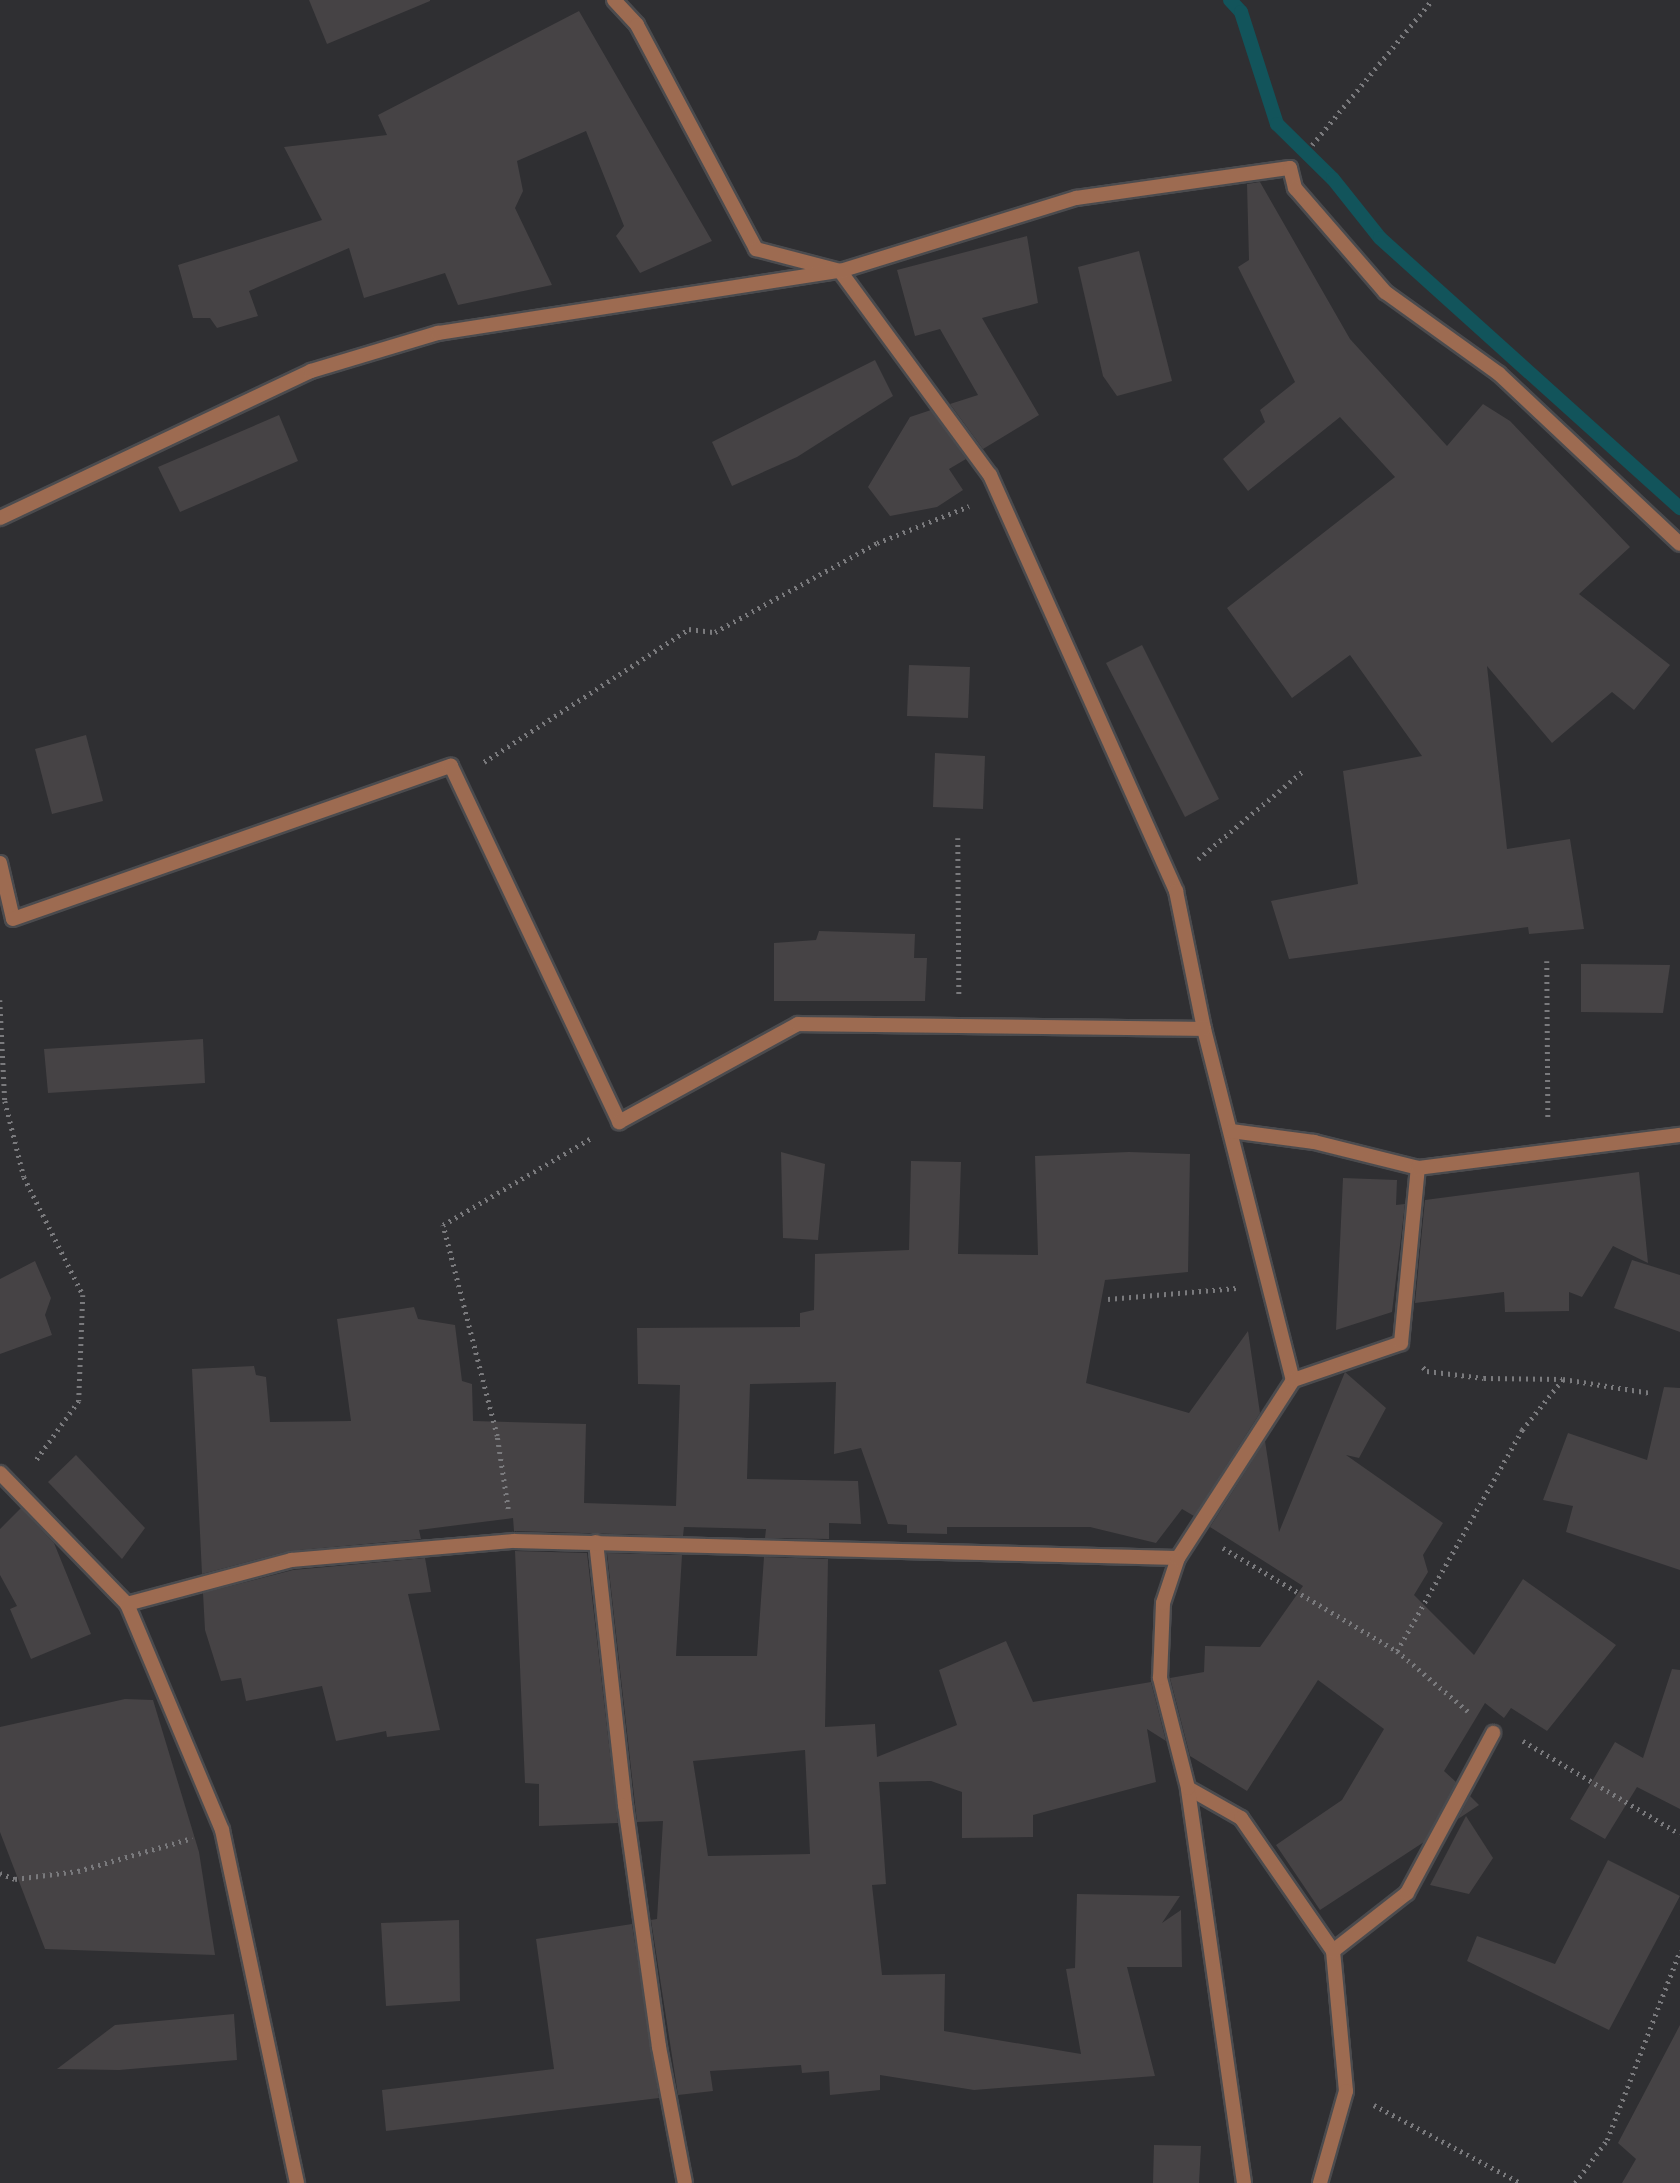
<!DOCTYPE html>
<style>
body{margin:0}
#map{position:relative;width:1680px;height:2183px;overflow:hidden;background:#2f2f32;font-family:Roboto,sans-serif}
div>[style]{position:absolute}
.stream>*{height:14px;margin:-7px;padding:0 7px;transform-origin:7px;border-radius:7px;background:#12545b}
.building>*{inset:0;background:#464345}
.path>*{height:4.5px;margin-top:-2.25px;transform-origin:0;background:repeating-linear-gradient(90deg,#7a7a7d 0 2px,transparent 0 7px)}
.roads{filter:drop-shadow(2px 0 #4b4b4e) drop-shadow(-2px 0 #4b4b4e) drop-shadow(0 2px #4b4b4e) drop-shadow(0 -2px #4b4b4e)}
.minor>*{height:14px;margin:-7px;padding:0 7px;transform-origin:7px;border-radius:7px;background:#9d6b51}
span{translate:-50% -50%;white-space:nowrap;text-align:center;line-height:1.15;-webkit-text-stroke:7px #171719;paint-order:stroke}
</style>
<div id="map">
<div class="stream">
<div style="left:1230px;top:0;width:16px;rotate:47deg"></div>
<div style="left:1241px;top:12px;width:118px;rotate:72.2deg"></div>
<div style="left:1277px;top:124px;width:78px;rotate:44.5deg"></div>
<div style="left:1333px;top:179px;width:75px;rotate:51.5deg"></div>
<div style="left:1380px;top:238px;width:404px;rotate:42deg"></div>
</div>
<div class="building">
<div style="clip-path:polygon(309px 0,430px 0,430px 1px,327px 44px)"></div>
<div style="clip-path:polygon(579px 11px,712px 241px,640px 273px,616px 236px,624px 226px,586px 131px,517px 161px,523px 191px,515px 208px,552px 285px,458px 305px,445px 273px,364px 298px,349px 248px,249px 291px,258px 316px,217px 328px,210px 318px,193px 318px,178px 265px,322px 220px,284px 147px,387px 135px,378px 115px)"></div>
<div style="clip-path:polygon(1260px 182px,1350px 339px,1447px 446px,1483px 404px,1510px 421px,1630px 547px,1579px 594px,1670px 665px,1634px 710px,1612px 692px,1552px 743px,1487px 666px,1507px 849px,1570px 839px,1584px 929px,1529px 934px,1528px 927px,1289px 959px,1271px 901px,1358px 884px,1343px 771px,1422px 756px,1350px 655px,1292px 698px,1227px 608px,1395px 477px,1340px 417px,1248px 491px,1223px 459px,1265px 422px,1260px 410px,1295px 382px,1238px 267px,1249px 260px,1247px 184px)"></div>
<div style="clip-path:polygon(1027px 236px,1038px 303px,982px 318px,1039px 415px,983px 449px,950px 404px,978px 395px,940px 329px,915px 336px,897px 270px)"></div>
<div style="clip-path:polygon(1139px 251px,1172px 381px,1117px 396px,1103px 376px,1078px 267px)"></div>
<div style="clip-path:polygon(875px 360px,893px 396px,797px 457px,732px 486px,712px 442px)"></div>
<div style="clip-path:polygon(931px 410px,966px 459px,949px 469px,963px 490px,937px 507px,890px 516px,868px 487px,910px 417px)"></div>
<div style="clip-path:polygon(279px 415px,298px 461px,180px 512px,158px 467px)"></div>
<div style="clip-path:polygon(1142px 645px,1219px 799px,1185px 817px,1106px 663px)"></div>
<div style="clip-path:polygon(909px 665px,970px 667px,968px 718px,907px 716px)"></div>
<div style="clip-path:polygon(86px 735px,103px 801px,52px 814px,35px 749px)"></div>
<div style="clip-path:polygon(935px 753px,985px 756px,983px 809px,933px 807px)"></div>
<div style="clip-path:polygon(819px 931px,915px 934px,914px 958px,927px 958px,925px 1001px,774px 1001px,774px 943px,816px 940px)"></div>
<div style="clip-path:polygon(1581px 964px,1670px 965px,1663px 1013px,1581px 1012px)"></div>
<div style="clip-path:polygon(203px 1039px,205px 1083px,48px 1093px,44px 1049px)"></div>
<div style="clip-path:polygon(781px 1152px,825px 1164px,818px 1240px,783px 1238px)"></div>
<div style="clip-path:polygon(1129px 1152px,1190px 1154px,1188px 1272px,1105px 1280px,1086px 1383px,1189px 1413px,1248px 1331px,1260px 1413px,1194px 1516px,1182px 1509px,1156px 1543px,1090px 1527px,947px 1527px,947px 1534px,907px 1533px,907px 1525px,888px 1524px,861px 1448px,834px 1454px,836px 1382px,750px 1384px,747px 1479px,858px 1481px,861px 1524px,829px 1523px,829px 1539px,765px 1538px,766px 1529px,684px 1527px,683px 1536px,514px 1531px,513px 1518px,419px 1530px,421px 1539px,289px 1551px,202px 1574px,192px 1369px,254px 1366px,256px 1375px,266px 1377px,270px 1422px,351px 1421px,337px 1319px,414px 1307px,418px 1319px,455px 1325px,462px 1381px,472px 1384px,473px 1421px,586px 1424px,584px 1503px,676px 1506px,680px 1385px,638px 1384px,637px 1328px,800px 1327px,800px 1313px,814px 1310px,815px 1254px,909px 1250px,911px 1161px,961px 1162px,958px 1254px,1038px 1255px,1035px 1156px)"></div>
<div style="clip-path:polygon(1639px 1172px,1648px 1263px,1613px 1246px,1582px 1297px,1569px 1292px,1569px 1311px,1505px 1312px,1504px 1292px,1415px 1303px,1425px 1200px)"></div>
<div style="clip-path:polygon(1343px 1178px,1397px 1180px,1396px 1205px,1405px 1204px,1392px 1312px,1336px 1330px)"></div>
<div style="clip-path:polygon(1632px 1260px,1680px 1275px,1680px 1332px,1614px 1308px)"></div>
<div style="clip-path:polygon(35px 1261px,51px 1298px,45px 1315px,52px 1335px,0 1354px,0 1279px)"></div>
<div style="clip-path:polygon(1345px 1372px,1386px 1408px,1359px 1458px,1346px 1455px,1443px 1523px,1423px 1555px,1428px 1572px,1414px 1595px,1474px 1655px,1523px 1579px,1616px 1645px,1547px 1731px,1511px 1708px,1504px 1718px,1485px 1703px,1444px 1771px,1456px 1782px,1424px 1842px,1320px 1910px,1276px 1845px,1342px 1800px,1384px 1729px,1318px 1680px,1247px 1791px,1190px 1756px,1170px 1678px,1204px 1672px,1205px 1646px,1260px 1647px,1303px 1586px,1210px 1527px,1265px 1441px,1279px 1532px)"></div>
<div style="clip-path:polygon(1664px 1387px,1680px 1388px,1680px 1570px,1566px 1532px,1573px 1506px,1543px 1500px,1568px 1433px,1647px 1460px)"></div>
<div style="clip-path:polygon(76px 1455px,145px 1528px,122px 1559px,48px 1482px)"></div>
<div style="clip-path:polygon(21px 1508px,54px 1543px,91px 1634px,31px 1659px,10px 1609px,17px 1606px,0 1575px,0 1529px)"></div>
<div style="clip-path:polygon(515px 1551px,587px 1553px,618px 1823px,539px 1826px,539px 1784px,525px 1783px)"></div>
<div style="clip-path:polygon(evenodd,607px 1553px,682px 1555px,676px 1656px,757px 1656px,764px 1557px,828px 1559px,825px 1727px,875px 1724px,877px 1757px,957px 1725px,939px 1670px,1006px 1641px,1033px 1702px,1151px 1682px,1166px 1741px,1147px 1729px,1156px 1782px,1033px 1815px,1033px 1837px,962px 1838px,962px 1792px,931px 1781px,879px 1782px,886px 1884px,872px 1885px,882px 1975px,945px 1974px,944px 2031px,1081px 2054px,1066px 1969px,1075px 1968px,1077px 1894px,1180px 1896px,1162px 1923px,1181px 1910px,1182px 1967px,1127px 1967px,1155px 2076px,974px 2090px,880px 2075px,880px 2090px,830px 2095px,829px 2071px,802px 2073px,801px 2065px,710px 2071px,713px 2091px,678px 2095px,651px 1920px,657px 1919px,663px 1821px,637px 1822px,607px 1553px,805px 1750px,810px 1854px,708px 1856px,693px 1761px,805px 1750px)"></div>
<div style="clip-path:polygon(425px 1558px,431px 1592px,408px 1594px,440px 1730px,387px 1737px,386px 1731px,336px 1741px,322px 1686px,246px 1701px,241px 1678px,221px 1681px,205px 1630px,203px 1593px,293px 1570px)"></div>
<div style="clip-path:polygon(1672px 1669px,1680px 1670px,1680px 1809px,1637px 1787px,1605px 1839px,1570px 1819px,1615px 1742px,1643px 1758px)"></div>
<div style="clip-path:polygon(125px 1699px,153px 1700px,199px 1852px,215px 1955px,45px 1949px,0 1832px,0 1727px)"></div>
<div style="clip-path:polygon(1470px 1796px,1479px 1805px,1458px 1819px)"></div>
<div style="clip-path:polygon(1466px 1816px,1493px 1858px,1469px 1894px,1430px 1885px)"></div>
<div style="clip-path:polygon(1608px 1860px,1680px 1896px,1609px 2030px,1467px 1961px,1477px 1936px,1555px 1964px)"></div>
<div style="clip-path:polygon(459px 1920px,460px 2001px,386px 2006px,381px 1923px)"></div>
<div style="clip-path:polygon(632px 1924px,659px 2098px,386px 2131px,382px 2090px,554px 2069px,536px 1939px)"></div>
<div style="clip-path:polygon(234px 2014px,237px 2060px,119px 2070px,57px 2069px,115px 2025px)"></div>
<div style="clip-path:polygon(1680px 2025px,1680px 2183px,1622px 2183px,1636px 2159px,1618px 2143px)"></div>
<div style="clip-path:polygon(1154px 2145px,1201px 2146px,1199px 2183px,1153px 2183px)"></div>
</div>
<div class="path">
<div style="left:1312px;top:145px;width:188px;rotate:-50.4deg"></div>
<div style="left:484px;top:762px;width:244px;rotate:-33deg"></div>
<div style="left:689px;top:629px;width:26px;rotate:7deg"></div>
<div style="left:715px;top:632px;width:185px;rotate:-28.8deg"></div>
<div style="left:877px;top:543px;width:99px;rotate:-21.9deg"></div>
<div style="left:958px;top:838px;width:156px;rotate:89.6deg"></div>
<div style="left:1198px;top:859px;width:137px;rotate:-40deg"></div>
<div style="left:1547px;top:961px;width:158px;rotate:89.6deg"></div>
<div style="left:0;top:1000px;width:101px;rotate:87.2deg"></div>
<div style="left:5px;top:1101px;width:78px;rotate:76deg"></div>
<div style="left:24px;top:1177px;width:132px;rotate:63.4deg"></div>
<div style="left:83px;top:1295px;width:106px;rotate:92.2deg"></div>
<div style="left:79px;top:1401px;width:75px;rotate:125.8deg"></div>
<div style="left:1108px;top:1299px;width:129px;rotate:-4.9deg"></div>
<div style="left:1423px;top:1367px;width:6px;rotate:45deg"></div>
<div style="left:1427px;top:1371px;width:57px;rotate:7deg"></div>
<div style="left:1484px;top:1378px;width:78px;rotate:0.7deg"></div>
<div style="left:508px;top:1509px;width:74px;rotate:-98.6deg"></div>
<div style="left:497px;top:1436px;width:218px;rotate:-104.4deg"></div>
<div style="left:443px;top:1225px;width:172px;rotate:-30.4deg"></div>
<div style="left:1223px;top:1548px;width:202px;rotate:30.6deg"></div>
<div style="left:1397px;top:1651px;width:96px;rotate:40.3deg"></div>
<div style="left:1397px;top:1651px;width:254px;rotate:-60.5deg"></div>
<div style="left:1522px;top:1430px;width:65px;rotate:-51.2deg"></div>
<div style="left:1563px;top:1379px;width:89px;rotate:9deg"></div>
<div style="left:1523px;top:1741px;width:182px;rotate:30.6deg"></div>
<div style="left:0;top:1873px;width:16px;rotate:22deg"></div>
<div style="left:15px;top:1879px;width:64px;rotate:-7.2deg"></div>
<div style="left:78px;top:1871px;width:119px;rotate:-16.1deg"></div>
<div style="left:1374px;top:2105px;width:166px;rotate:28deg"></div>
<div style="left:1575px;top:2183px;width:54px;rotate:-53.3deg"></div>
<div style="left:1607px;top:2140px;width:203px;rotate:-68.9deg"></div>
</div>
<div class="roads">
<div class="minor">
<div style="left:614px;top:0;width:34px;rotate:47deg"></div>
<div style="left:637px;top:25px;width:254px;rotate:62deg"></div>
<div style="left:756px;top:249px;width:87px;rotate:14.7deg"></div>
<div style="left:840px;top:271px;width:253px;rotate:53.7deg"></div>
<div style="left:990px;top:475px;width:456px;rotate:65.9deg"></div>
<div style="left:1176px;top:891px;width:141px;rotate:78.5deg"></div>
<div style="left:1204px;top:1029px;width:362px;rotate:75.8deg"></div>
<div style="left:0;top:518px;width:344px;rotate:-25.3deg"></div>
<div style="left:311px;top:371px;width:133px;rotate:-16.7deg"></div>
<div style="left:438px;top:333px;width:407px;rotate:-8.8deg"></div>
<div style="left:840px;top:271px;width:247px;rotate:-17.2deg"></div>
<div style="left:1076px;top:198px;width:216px;rotate:-8deg"></div>
<div style="left:1290px;top:168px;width:21px;rotate:76deg"></div>
<div style="left:1295px;top:188px;width:138px;rotate:49.1deg"></div>
<div style="left:1385px;top:292px;width:140px;rotate:35.7deg"></div>
<div style="left:1499px;top:374px;width:248px;rotate:43.2deg"></div>
<div style="left:0;top:863px;width:57px;rotate:76.9deg"></div>
<div style="left:13px;top:919px;width:464px;rotate:-19.3deg"></div>
<div style="left:451px;top:766px;width:394px;rotate:64.7deg"></div>
<div style="left:619px;top:1122px;width:204px;rotate:-28.7deg"></div>
<div style="left:798px;top:1024px;width:406px;rotate:0.7deg"></div>
<div style="left:1231px;top:1131px;width:84px;rotate:7.5deg"></div>
<div style="left:1314px;top:1142px;width:107px;rotate:14deg"></div>
<div style="left:0;top:1473px;width:182px;rotate:45.9deg"></div>
<div style="left:127px;top:1604px;width:245px;rotate:67.2deg"></div>
<div style="left:222px;top:1830px;width:361px;rotate:78deg"></div>
<div style="left:596px;top:1542px;width:265px;rotate:83.7deg"></div>
<div style="left:625px;top:1805px;width:244px;rotate:82deg"></div>
<div style="left:659px;top:2047px;width:138px;rotate:79.2deg"></div>
<div style="left:127px;top:1604px;width:170px;rotate:-15deg"></div>
<div style="left:291px;top:1560px;width:224px;rotate:-4.9deg"></div>
<div style="left:514px;top:1541px;width:664px;rotate:1.47deg"></div>
<div style="left:1188px;top:1788px;width:61px;rotate:29.5deg"></div>
<div style="left:1241px;top:1818px;width:162px;rotate:55.3deg"></div>
<div style="left:1333px;top:1951px;width:141px;rotate:84.7deg"></div>
<div style="left:1346px;top:2091px;width:96px;rotate:105.8deg"></div>
<div style="left:1333px;top:1951px;width:94px;rotate:-38.1deg"></div>
<div style="left:1407px;top:1893px;width:182px;rotate:-61.7deg"></div>
<div style="left:1244px;top:2183px;width:399px;rotate:-98.1deg"></div>
<div style="left:1188px;top:1788px;width:114px;rotate:-104.3deg"></div>
<div style="left:1160px;top:1678px;width:75px;rotate:-87.7deg"></div>
<div style="left:1163px;top:1603px;width:47px;rotate:-71.6deg"></div>
<div style="left:1178px;top:1558px;width:212px;rotate:-57.1deg"></div>
<div style="left:1293px;top:1380px;width:114px;rotate:-18.9deg"></div>
<div style="left:1401px;top:1343px;width:176px;rotate:-84.5deg"></div>
<div style="left:1418px;top:1168px;width:264px;rotate:-7.2deg"></div>
</div>
</div>
</div>
